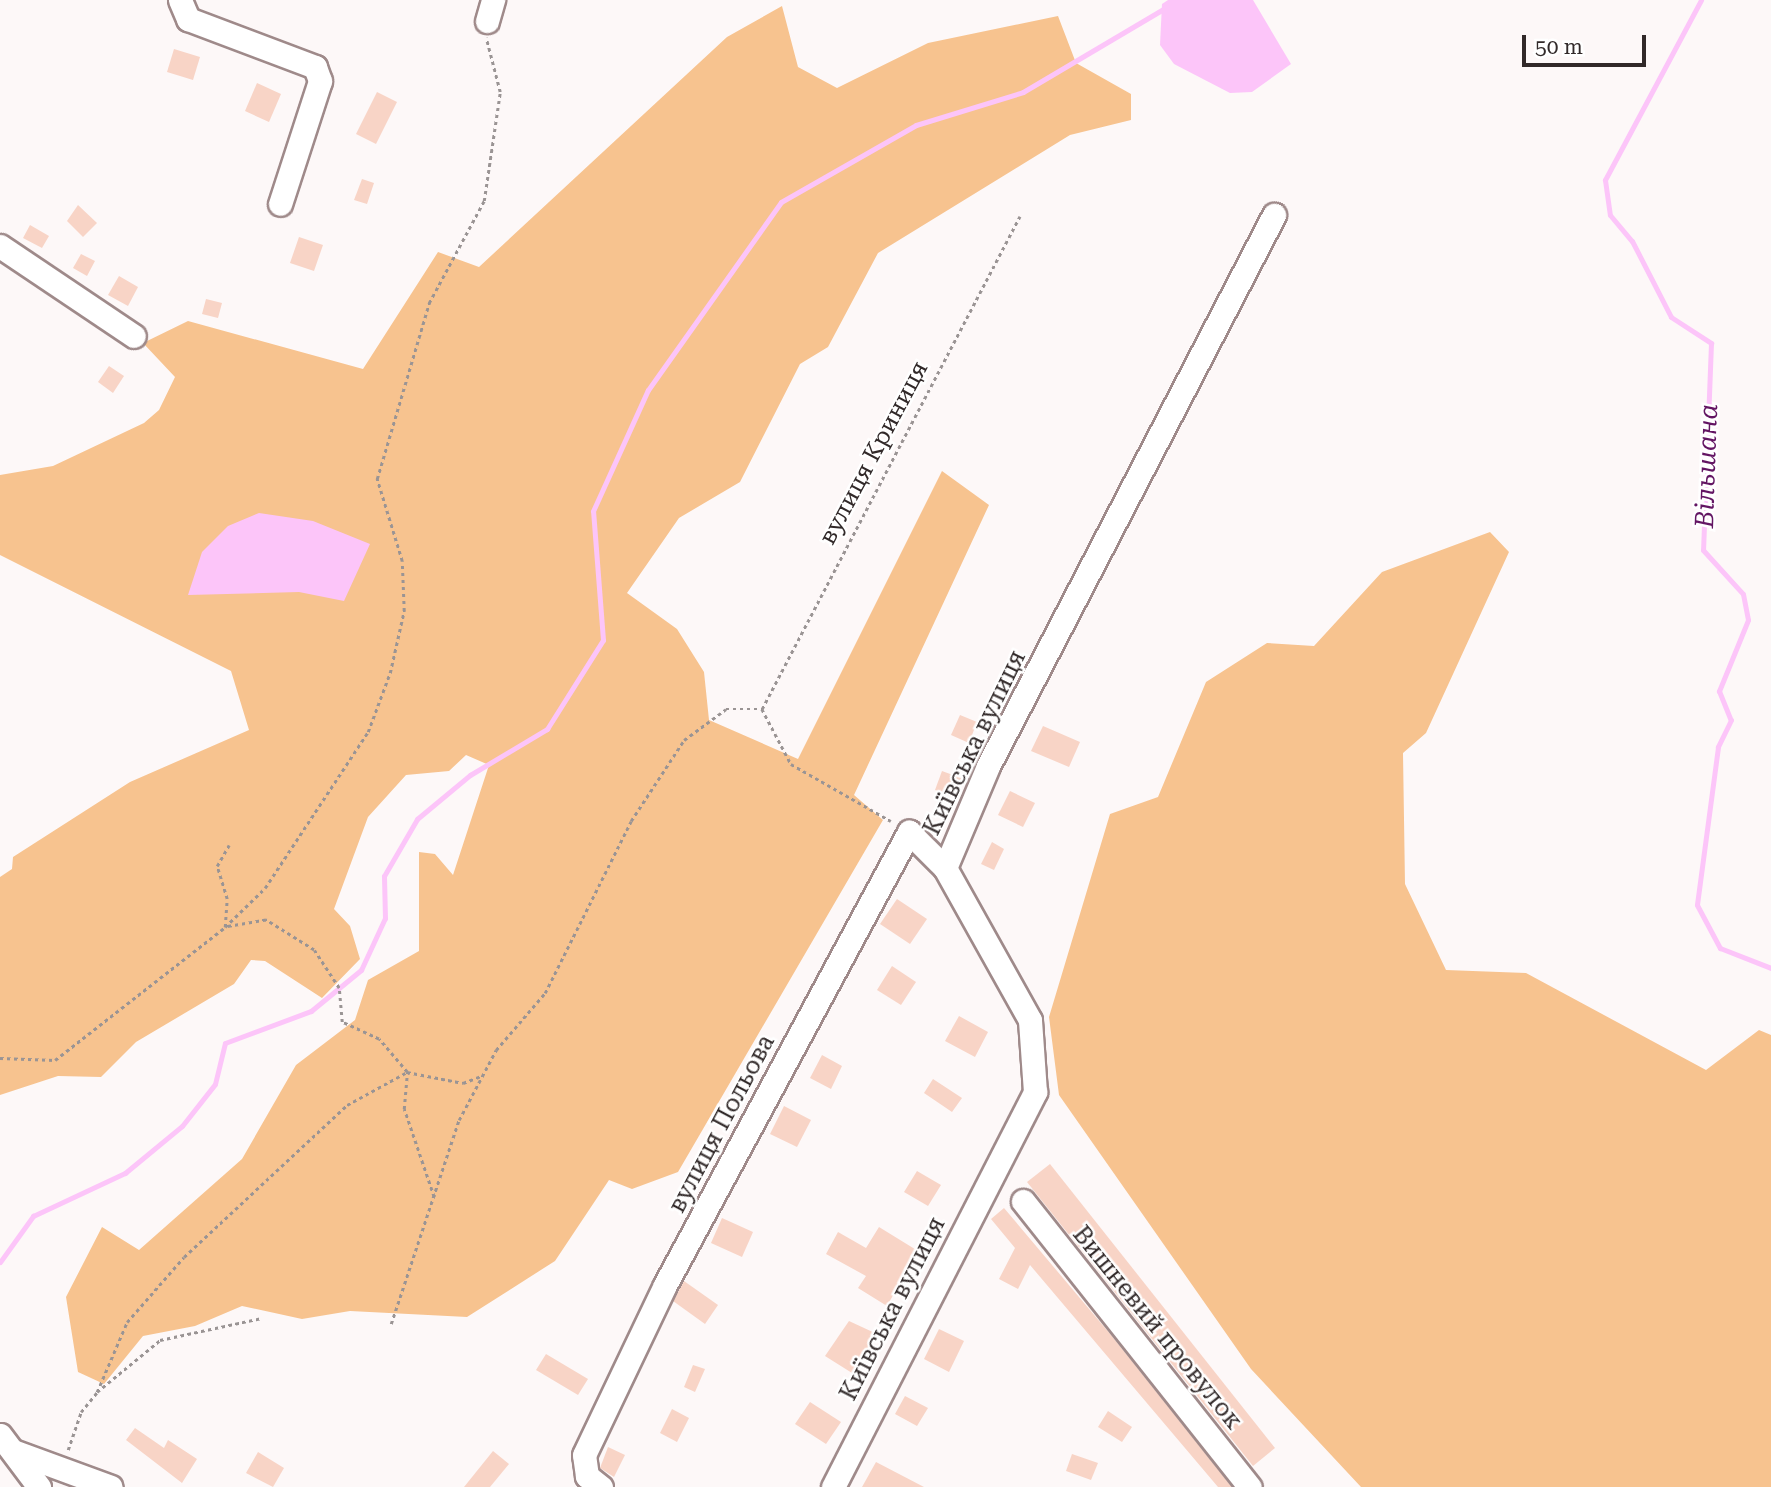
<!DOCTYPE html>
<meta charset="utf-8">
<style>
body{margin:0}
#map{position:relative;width:1771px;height:1487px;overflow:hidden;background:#fdf8f8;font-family:"Roboto Serif",serif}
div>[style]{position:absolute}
.green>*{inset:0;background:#f7c38f}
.water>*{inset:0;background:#fcc5f9}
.stream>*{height:5px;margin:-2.5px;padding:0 2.5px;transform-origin:2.5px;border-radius:2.5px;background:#fcc5f9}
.building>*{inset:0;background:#f8d4c6}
.path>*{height:2.5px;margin-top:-1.25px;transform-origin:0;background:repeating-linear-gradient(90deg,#9a9494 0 3.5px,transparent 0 7px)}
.roads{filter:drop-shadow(2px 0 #9f8a8a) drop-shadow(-2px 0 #9f8a8a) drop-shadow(0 2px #9f8a8a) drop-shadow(0 -2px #9f8a8a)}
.minor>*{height:23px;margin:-11.5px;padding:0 11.5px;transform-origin:11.5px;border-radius:11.5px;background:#fff}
span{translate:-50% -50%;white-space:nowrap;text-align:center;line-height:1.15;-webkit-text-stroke:5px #fff;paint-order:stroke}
.street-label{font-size:24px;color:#312929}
.water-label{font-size:26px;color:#631563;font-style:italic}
.scale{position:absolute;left:1522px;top:35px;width:124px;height:32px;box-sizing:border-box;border:4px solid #312929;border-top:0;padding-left:9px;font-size:21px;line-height:24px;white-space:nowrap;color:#312929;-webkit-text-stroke:5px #fff;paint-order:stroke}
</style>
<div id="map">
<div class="green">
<div style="clip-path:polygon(782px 6px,798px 67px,837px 88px,928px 43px,1058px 16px,1076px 63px,1131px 94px,1131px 120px,1070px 135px,878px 253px,828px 347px,800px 364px,740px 482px,679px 518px,627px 593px,677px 629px,704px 672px,709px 720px,798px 759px,942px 471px,989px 505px,854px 795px,883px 820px,678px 1172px,632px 1189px,609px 1180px,555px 1261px,467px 1317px,350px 1311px,302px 1319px,242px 1306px,195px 1326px,143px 1336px,104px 1384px,78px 1372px,66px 1297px,102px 1227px,139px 1250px,242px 1159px,296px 1065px,355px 1020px,368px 980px,419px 951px,419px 852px,435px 854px,453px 875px,489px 765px,466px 755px,449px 771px,406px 775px,368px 817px,334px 909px,350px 926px,360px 959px,322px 998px,265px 961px,251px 960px,234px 984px,136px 1042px,101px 1077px,58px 1076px,0 1095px,0 877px,12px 869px,13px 857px,130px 782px,249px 730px,231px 671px,0 555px,0 475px,53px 466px,144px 423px,159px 410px,175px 377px,143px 343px,188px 321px,363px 369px,438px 252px,479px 267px,727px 37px)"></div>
<div style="clip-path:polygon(1490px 532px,1509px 552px,1426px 733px,1403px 753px,1405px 884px,1446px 970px,1526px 973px,1706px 1070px,1759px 1030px,1771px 1035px,1771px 1487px,1361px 1487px,1251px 1369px,1059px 1095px,1049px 1017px,1110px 814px,1158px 797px,1206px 682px,1267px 643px,1314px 646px,1382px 572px)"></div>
</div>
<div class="water">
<div style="clip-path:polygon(1168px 0,1253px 0,1291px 64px,1252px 92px,1230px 93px,1174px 64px,1160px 45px,1162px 4px)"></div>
<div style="clip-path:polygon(259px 513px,313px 521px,370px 544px,344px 601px,299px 592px,188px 595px,202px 552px,228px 526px)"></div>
</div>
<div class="stream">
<div style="left:1701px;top:0;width:204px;rotate:118.1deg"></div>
<div style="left:1605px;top:180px;width:35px;rotate:82deg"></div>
<div style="left:1610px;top:215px;width:34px;rotate:50deg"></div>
<div style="left:1632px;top:241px;width:85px;rotate:62.8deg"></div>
<div style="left:1671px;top:317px;width:48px;rotate:33deg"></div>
<div style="left:1711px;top:343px;width:207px;rotate:92.2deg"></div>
<div style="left:1703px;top:550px;width:59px;rotate:47.7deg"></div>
<div style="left:1743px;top:594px;width:26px;rotate:79deg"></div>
<div style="left:1748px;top:620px;width:77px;rotate:112.2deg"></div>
<div style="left:1719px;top:691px;width:31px;rotate:68deg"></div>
<div style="left:1731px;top:720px;width:30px;rotate:116deg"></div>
<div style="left:1718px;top:747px;width:159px;rotate:97.6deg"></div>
<div style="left:1697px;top:905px;width:49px;rotate:61.9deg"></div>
<div style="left:1720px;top:948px;width:55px;rotate:21.4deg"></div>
<div style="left:0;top:1262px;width:57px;rotate:-54.3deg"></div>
<div style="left:33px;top:1216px;width:102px;rotate:-25.1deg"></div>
<div style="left:125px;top:1173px;width:74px;rotate:-39.5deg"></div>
<div style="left:182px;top:1126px;width:53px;rotate:-51.8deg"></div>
<div style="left:215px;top:1084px;width:42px;rotate:-76.3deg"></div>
<div style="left:225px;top:1043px;width:92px;rotate:-20.4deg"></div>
<div style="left:311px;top:1011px;width:65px;rotate:-39.4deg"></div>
<div style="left:361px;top:970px;width:57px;rotate:-65.2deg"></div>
<div style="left:385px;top:918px;width:42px;rotate:-91.4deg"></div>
<div style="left:384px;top:876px;width:66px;rotate:-59.9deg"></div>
<div style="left:417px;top:819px;width:69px;rotate:-39.7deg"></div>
<div style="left:470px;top:775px;width:90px;rotate:-30.9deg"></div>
<div style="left:547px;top:729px;width:105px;rotate:-57.8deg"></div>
<div style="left:603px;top:640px;width:129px;rotate:-94.4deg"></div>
<div style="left:593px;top:511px;width:133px;rotate:-65.6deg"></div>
<div style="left:648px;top:390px;width:230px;rotate:-54.7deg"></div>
<div style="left:781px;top:202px;width:155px;rotate:-29.7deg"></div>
<div style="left:916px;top:125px;width:112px;rotate:-17.1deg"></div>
<div style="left:1023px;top:92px;width:167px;rotate:-30.6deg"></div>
</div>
<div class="building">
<div style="clip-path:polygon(174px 49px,200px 57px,193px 80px,167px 72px)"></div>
<div style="clip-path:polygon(257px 83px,281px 94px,269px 122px,245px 111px)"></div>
<div style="clip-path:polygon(377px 92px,397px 102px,376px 144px,356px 134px)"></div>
<div style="clip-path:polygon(362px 179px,374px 183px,367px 204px,354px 200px)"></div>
<div style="clip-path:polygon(78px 205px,97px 223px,83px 237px,67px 221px)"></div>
<div style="clip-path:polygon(30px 225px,49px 236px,42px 248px,23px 238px)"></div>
<div style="clip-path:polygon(299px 237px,323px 245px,314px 271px,290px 263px)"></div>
<div style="clip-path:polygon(81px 254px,95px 261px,87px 276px,73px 268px)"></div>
<div style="clip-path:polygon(119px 276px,138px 287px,128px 306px,108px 295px)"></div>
<div style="clip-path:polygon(206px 299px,222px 303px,218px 318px,202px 314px)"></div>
<div style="clip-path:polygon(109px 366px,124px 376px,113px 393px,98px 382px)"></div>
<div style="clip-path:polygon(960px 715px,977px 722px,969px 743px,951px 735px)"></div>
<div style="clip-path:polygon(1043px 726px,1080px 742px,1069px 767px,1031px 751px)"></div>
<div style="clip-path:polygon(942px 771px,961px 778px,954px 798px,935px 790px)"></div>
<div style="clip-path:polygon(1010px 791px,1035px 803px,1023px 827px,998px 815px)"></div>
<div style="clip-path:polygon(992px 842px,1004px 849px,994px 870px,981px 864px)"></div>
<div style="clip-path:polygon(897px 899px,927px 919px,910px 944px,880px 924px)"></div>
<div style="clip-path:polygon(892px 966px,916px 982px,901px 1005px,877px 990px)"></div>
<div style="clip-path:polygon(959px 1016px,988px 1032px,975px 1057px,945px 1041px)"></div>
<div style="clip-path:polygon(822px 1055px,842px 1066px,831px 1089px,810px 1078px)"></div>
<div style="clip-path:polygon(933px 1079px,962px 1098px,952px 1112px,924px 1093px)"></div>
<div style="clip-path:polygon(784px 1106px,811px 1120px,797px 1147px,770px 1134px)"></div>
<div style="clip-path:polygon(1050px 1164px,1275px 1448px,1253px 1466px,1027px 1182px)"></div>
<div style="clip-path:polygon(917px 1171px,941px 1185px,928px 1206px,904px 1192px)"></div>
<div style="clip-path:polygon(1004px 1208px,1111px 1335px,1232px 1487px,1218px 1487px,1030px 1265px,1018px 1289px,999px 1279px,1015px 1248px,991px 1219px)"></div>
<div style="clip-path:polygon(722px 1218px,753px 1232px,742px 1257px,711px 1243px)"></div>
<div style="clip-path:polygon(879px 1227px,918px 1251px,887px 1306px,858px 1288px,866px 1276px,826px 1254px,838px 1232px,866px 1248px)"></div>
<div style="clip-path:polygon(684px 1281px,718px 1305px,705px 1324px,673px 1301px)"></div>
<div style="clip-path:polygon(849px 1321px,877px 1334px,852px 1373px,825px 1356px)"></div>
<div style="clip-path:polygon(939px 1329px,964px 1341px,949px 1372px,924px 1359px)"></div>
<div style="clip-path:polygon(546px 1354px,588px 1379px,578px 1395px,536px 1370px)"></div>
<div style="clip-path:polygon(693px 1365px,705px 1369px,695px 1392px,684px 1387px)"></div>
<div style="clip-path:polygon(905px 1396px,928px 1408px,917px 1426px,895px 1414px)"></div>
<div style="clip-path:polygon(810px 1402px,841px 1422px,826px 1444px,795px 1424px)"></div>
<div style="clip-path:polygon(672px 1409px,689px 1418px,677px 1442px,660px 1433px)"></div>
<div style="clip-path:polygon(1108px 1411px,1132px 1427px,1122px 1442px,1098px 1427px)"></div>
<div style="clip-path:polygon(135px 1428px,164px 1448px,168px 1440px,197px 1459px,182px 1483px,126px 1440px)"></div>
<div style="clip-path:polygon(608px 1447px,625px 1455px,614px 1477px,600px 1468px)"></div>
<div style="clip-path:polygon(493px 1451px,509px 1464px,490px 1487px,464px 1487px)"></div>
<div style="clip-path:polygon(258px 1452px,284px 1468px,273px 1487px,246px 1473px)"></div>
<div style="clip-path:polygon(1072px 1454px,1098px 1463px,1091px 1480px,1066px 1471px)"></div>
<div style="clip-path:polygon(876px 1462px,924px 1487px,862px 1487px)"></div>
</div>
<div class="path">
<div style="left:762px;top:709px;width:556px;rotate:-62.38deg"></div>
<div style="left:762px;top:709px;width:62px;rotate:62.2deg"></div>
<div style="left:791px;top:764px;width:115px;rotate:29.7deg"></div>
<div style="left:0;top:1058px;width:55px;rotate:2.1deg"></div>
<div style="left:55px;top:1060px;width:216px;rotate:-38deg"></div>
<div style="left:225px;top:927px;width:28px;rotate:-86deg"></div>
<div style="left:227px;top:899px;width:34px;rotate:-107deg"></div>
<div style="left:217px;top:866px;width:24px;rotate:-60deg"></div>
<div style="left:434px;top:1197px;width:93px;rotate:-108.8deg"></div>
<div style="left:404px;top:1109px;width:37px;rotate:-85deg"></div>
<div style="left:407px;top:1072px;width:57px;rotate:11.1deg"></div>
<div style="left:463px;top:1083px;width:19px;rotate:-21deg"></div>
<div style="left:391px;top:1324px;width:215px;rotate:-71.6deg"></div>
<div style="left:459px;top:1120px;width:79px;rotate:-62.1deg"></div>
<div style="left:496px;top:1050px;width:75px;rotate:-49.3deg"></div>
<div style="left:545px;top:993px;width:192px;rotate:-63.4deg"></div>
<div style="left:631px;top:821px;width:97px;rotate:-56.8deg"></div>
<div style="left:684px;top:740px;width:52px;rotate:-36.4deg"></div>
<div style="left:726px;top:709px;width:36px"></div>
<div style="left:97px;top:1392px;width:76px;rotate:-66.8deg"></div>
<div style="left:127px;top:1322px;width:86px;rotate:-48.8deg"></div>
<div style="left:184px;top:1257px;width:223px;rotate:-43deg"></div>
<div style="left:347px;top:1105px;width:68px;rotate:-28.8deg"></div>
<div style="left:407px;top:1072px;width:43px;rotate:-130.3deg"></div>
<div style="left:379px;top:1039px;width:41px;rotate:-155.3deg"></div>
<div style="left:342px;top:1022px;width:34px;rotate:-95deg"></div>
<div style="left:339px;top:988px;width:45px;rotate:-123.3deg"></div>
<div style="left:314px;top:950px;width:57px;rotate:-148deg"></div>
<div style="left:266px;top:920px;width:42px;rotate:170.3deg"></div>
<div style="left:225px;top:927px;width:56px;rotate:-44.3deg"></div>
<div style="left:265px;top:888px;width:187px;rotate:-56.6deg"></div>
<div style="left:368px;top:732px;width:63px;rotate:-69.6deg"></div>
<div style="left:390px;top:673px;width:64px;rotate:-77.3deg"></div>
<div style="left:404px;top:611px;width:50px;rotate:-92.3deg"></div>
<div style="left:402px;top:561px;width:86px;rotate:-107deg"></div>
<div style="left:377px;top:479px;width:184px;rotate:-73.5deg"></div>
<div style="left:429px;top:303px;width:116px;rotate:-61.7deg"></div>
<div style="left:484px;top:201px;width:110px;rotate:-81.6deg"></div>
<div style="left:500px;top:92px;width:56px;rotate:-104.5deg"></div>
<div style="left:68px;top:1450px;width:40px;rotate:-71.1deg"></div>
<div style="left:81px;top:1412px;width:26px;rotate:-51deg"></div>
<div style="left:97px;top:1392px;width:82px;rotate:-39.5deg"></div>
<div style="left:160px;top:1340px;width:104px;rotate:-12.2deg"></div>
</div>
<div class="roads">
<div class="minor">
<div style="left:180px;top:0;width:21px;rotate:67deg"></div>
<div style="left:188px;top:19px;width:136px;rotate:20.7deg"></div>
<div style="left:315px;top:67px;width:15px;rotate:70deg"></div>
<div style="left:320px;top:81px;width:129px;rotate:108deg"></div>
<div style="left:487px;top:21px;width:22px;rotate:-74deg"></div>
<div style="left:0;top:246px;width:161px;rotate:33.9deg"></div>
<div style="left:1023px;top:1201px;width:365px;rotate:51.6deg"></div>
<div style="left:0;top:1435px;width:65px;rotate:53.1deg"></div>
<div style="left:13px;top:1451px;width:104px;rotate:20.2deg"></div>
<div style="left:601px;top:1487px;width:18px;rotate:-142deg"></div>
<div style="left:587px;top:1476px;width:21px;rotate:-98deg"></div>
<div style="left:584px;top:1455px;width:188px;rotate:-64.5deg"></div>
<div style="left:665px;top:1285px;width:515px;rotate:-61.69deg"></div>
<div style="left:909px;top:832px;width:51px;rotate:45deg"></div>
<div style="left:833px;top:1487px;width:444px;rotate:-62.9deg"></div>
<div style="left:1035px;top:1092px;width:72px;rotate:-94deg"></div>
<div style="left:1030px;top:1020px;width:174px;rotate:-119.2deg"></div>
<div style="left:945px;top:868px;width:111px;rotate:-67.1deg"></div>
<div style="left:988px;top:766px;width:621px;rotate:-62.57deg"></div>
</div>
</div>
<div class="street-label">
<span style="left:874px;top:453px;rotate:-62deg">вулиця Криниця</span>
<span style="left:975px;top:743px;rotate:-64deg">Київська вулиця</span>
<span style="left:722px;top:1124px;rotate:-62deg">вулиця Польова</span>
<span style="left:893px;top:1309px;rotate:-63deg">Київська вулиця</span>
<span style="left:1157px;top:1328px;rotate:51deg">Вишневий провулок</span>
</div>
<div class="water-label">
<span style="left:1707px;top:466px;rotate:-88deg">Вільшана</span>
</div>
<div class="scale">50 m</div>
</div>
